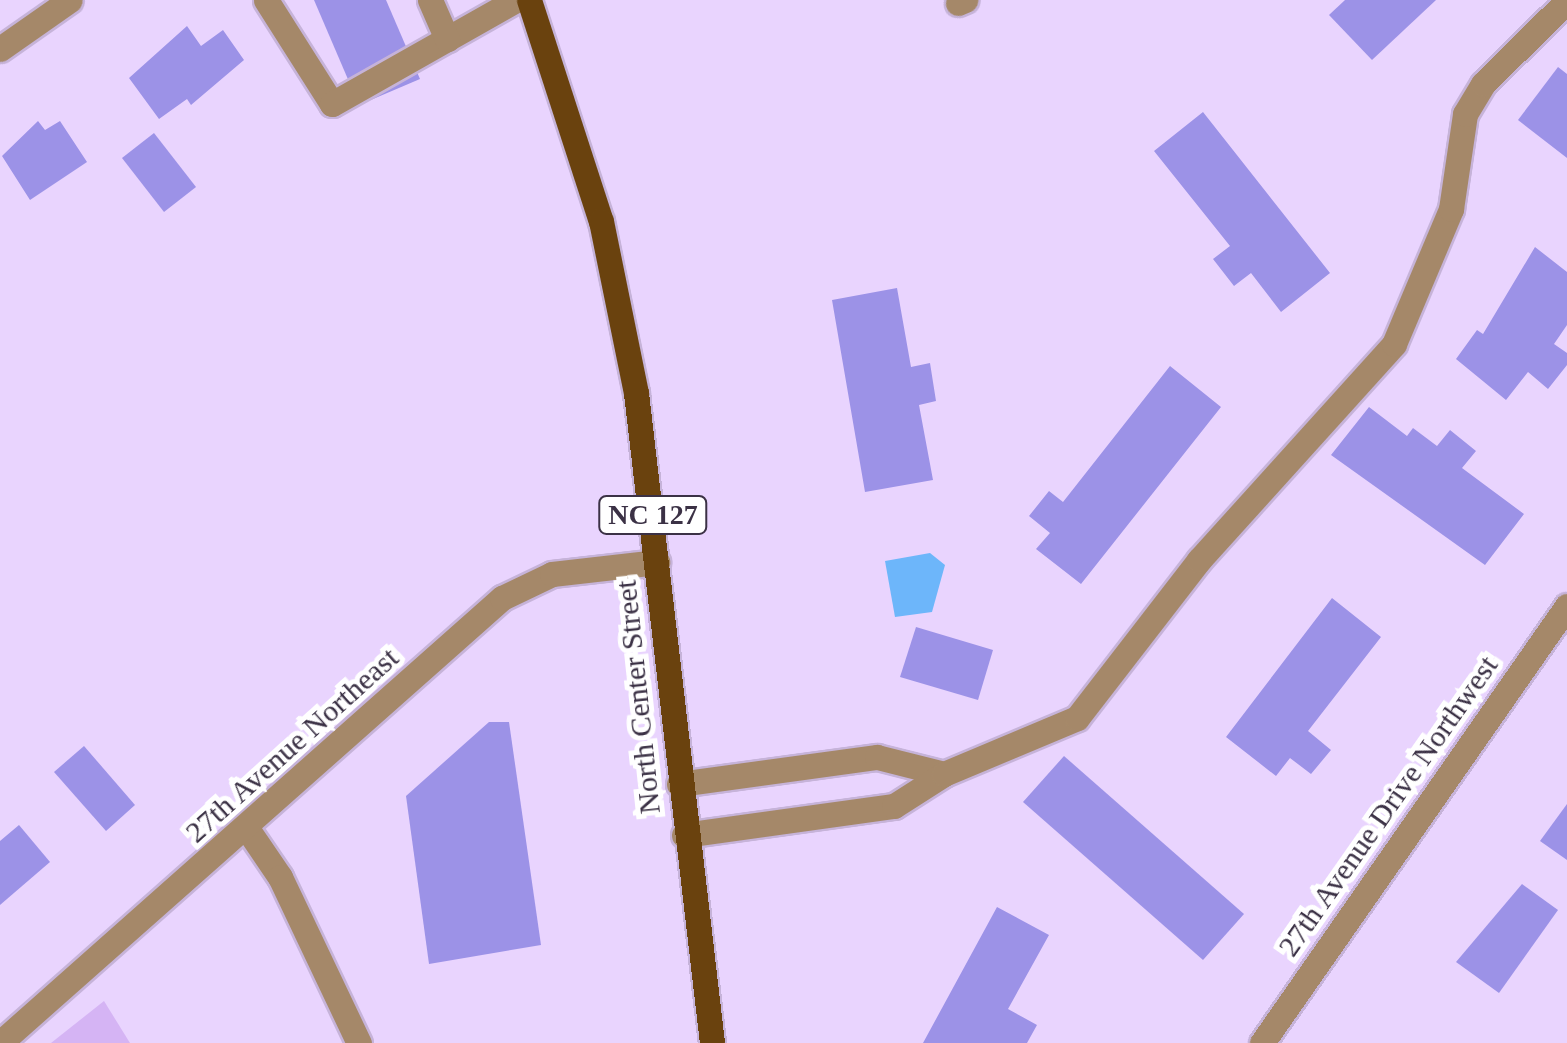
<!DOCTYPE html>
<style>
body{margin:0}
#map{position:relative;width:1567px;height:1043px;overflow:hidden;background:#e9d4fe;font-family:"Times New Roman",serif}
div>[style]{position:absolute}
.green>*{inset:0;background:#d5b4f4}
.water>*{inset:0;background:#6db6fa}
.building>*{inset:0;background:#9c92e7}
.roads{filter:drop-shadow(2px 0 #c6b3d9) drop-shadow(-2px 0 #c6b3d9) drop-shadow(0 2px #c6b3d9) drop-shadow(0 -2px #c6b3d9)}
.minor>*{height:25px;margin:-12.5px;padding:0 12.5px;transform-origin:12.5px;border-radius:12.5px;background:#a58869}
.major>*{height:25px;margin:-12.5px;padding:0 12.5px;transform-origin:12.5px;border-radius:12.5px;background:#6a420e}
span{translate:-50% -50%;white-space:nowrap;text-align:center;line-height:1.15;-webkit-text-stroke:10px #fff;paint-order:stroke}
.shield-label span{padding:2px 8px;background:#fff;border:2px solid;border-radius:8px;-webkit-text-stroke-width:0}
.shield-label{font-size:28px;color:#3b3145;font-weight:700}
.street-label{font-size:30px;color:#3b3145}
</style>
<div id="map">
<div class="green">
<div style="clip-path:polygon(104px 1001px,130px 1043px,51px 1043px)"></div>
</div>
<div class="water">
<div style="clip-path:polygon(930px 553px,945px 565px,932px 612px,895px 617px,885px 561px)"></div>
</div>
<div class="building">
<div style="clip-path:polygon(314px 0,386px 0,420px 79px,359px 105px)"></div>
<div style="clip-path:polygon(1345px 0,1436px 0,1372px 60px,1329px 15px)"></div>
<div style="clip-path:polygon(187px 26px,201px 46px,223px 30px,244px 60px,191px 105px,187px 99px,159px 119px,129px 78px)"></div>
<div style="clip-path:polygon(1558px 67px,1567px 74px,1567px 158px,1518px 120px)"></div>
<div style="clip-path:polygon(1203px 112px,1330px 273px,1281px 312px,1251px 273px,1234px 286px,1213px 259px,1230px 246px,1154px 151px)"></div>
<div style="clip-path:polygon(38px 121px,45px 130px,60px 121px,87px 162px,30px 200px,2px 156px)"></div>
<div style="clip-path:polygon(154px 133px,196px 187px,164px 212px,122px 158px)"></div>
<div style="clip-path:polygon(1535px 247px,1567px 272px,1567px 325px,1554px 344px,1567px 353px,1567px 365px,1548px 389px,1528px 372px,1506px 400px,1456px 359px,1477px 330px,1483px 334px)"></div>
<div style="clip-path:polygon(897px 288px,911px 367px,930px 363px,936px 401px,919px 405px,933px 480px,865px 492px,832px 300px)"></div>
<div style="clip-path:polygon(1170px 366px,1221px 407px,1081px 584px,1036px 549px,1050px 533px,1029px 516px,1049px 491px,1063px 502px)"></div>
<div style="clip-path:polygon(1369px 407px,1407px 436px,1413px 428px,1437px 446px,1450px 430px,1476px 451px,1462px 468px,1524px 514px,1485px 565px,1331px 455px)"></div>
<div style="clip-path:polygon(1332px 598px,1381px 637px,1308px 731px,1331px 750px,1311px 774px,1290px 758px,1276px 776px,1226px 737px)"></div>
<div style="clip-path:polygon(916px 627px,993px 650px,978px 700px,900px 677px)"></div>
<div style="clip-path:polygon(489px 722px,509px 722px,541px 945px,429px 964px,406px 796px)"></div>
<div style="clip-path:polygon(84px 746px,135px 805px,106px 831px,54px 772px)"></div>
<div style="clip-path:polygon(1064px 756px,1244px 914px,1203px 960px,1023px 802px)"></div>
<div style="clip-path:polygon(1567px 804px,1567px 860px,1540px 841px)"></div>
<div style="clip-path:polygon(19px 825px,50px 862px,0 905px,0 841px)"></div>
<div style="clip-path:polygon(1522px 884px,1558px 910px,1499px 993px,1456px 962px)"></div>
<div style="clip-path:polygon(997px 907px,1049px 935px,1008px 1009px,1037px 1025px,1027px 1043px,923px 1043px)"></div>
</div>
<div class="roads">
<div class="minor">
<div style="left:266px;top:0;width:123px;rotate:57.6deg"></div>
<div style="left:332px;top:104px;width:211px;rotate:-29.5deg"></div>
<div style="left:430px;top:0;width:43px;rotate:66.4deg"></div>
<div style="left:958px;top:3px;width:8px;rotate:-23deg"></div>
<div style="left:0;top:49px;width:85px;rotate:-35deg"></div>
<div style="left:679px;top:784px;width:200px;rotate:-7.8deg"></div>
<div style="left:877px;top:757px;width:69px;rotate:14.2deg"></div>
<div style="left:248px;top:830px;width:57px;rotate:55.8deg"></div>
<div style="left:280px;top:877px;width:184px;rotate:64.6deg"></div>
<div style="left:684px;top:835px;width:212px;rotate:-7.9deg"></div>
<div style="left:894px;top:806px;width:59px;rotate:-32.6deg"></div>
<div style="left:944px;top:774px;width:144px;rotate:-22.8deg"></div>
<div style="left:1077px;top:718px;width:200px;rotate:-52.3deg"></div>
<div style="left:1199px;top:560px;width:291px;rotate:-47.9deg"></div>
<div style="left:1394px;top:344px;width:147px;rotate:-67.1deg"></div>
<div style="left:1451px;top:209px;width:96px;rotate:-81.6deg"></div>
<div style="left:1465px;top:114px;width:35px;rotate:-59deg"></div>
<div style="left:1483px;top:84px;width:118px;rotate:-44.7deg"></div>
<div style="left:0;top:1043px;width:671px;rotate:-41.56deg"></div>
<div style="left:502px;top:598px;width:55px;rotate:-25.6deg"></div>
<div style="left:552px;top:574px;width:106px;rotate:-6.5deg"></div>
<div style="left:1262px;top:1043px;width:533px;rotate:-55.09deg"></div>
</div>
<div class="major">
<div style="left:529px;top:0;width:232px;rotate:72deg"></div>
<div style="left:601px;top:221px;width:176px;rotate:78.5deg"></div>
<div style="left:636px;top:393px;width:654px;rotate:83.33deg"></div>
</div>
</div>
<div class="shield-label">
<span style="left:653px;top:515px">NC 127</span>
</div>
<div class="street-label">
<span style="left:638px;top:697px;rotate:-96deg">North Center Street</span>
<span style="left:292px;top:745px;rotate:-42deg">27th Avenue Northeast</span>
<span style="left:1388px;top:806px;rotate:-55deg">27th Avenue Drive Northwest</span>
</div>
</div>
